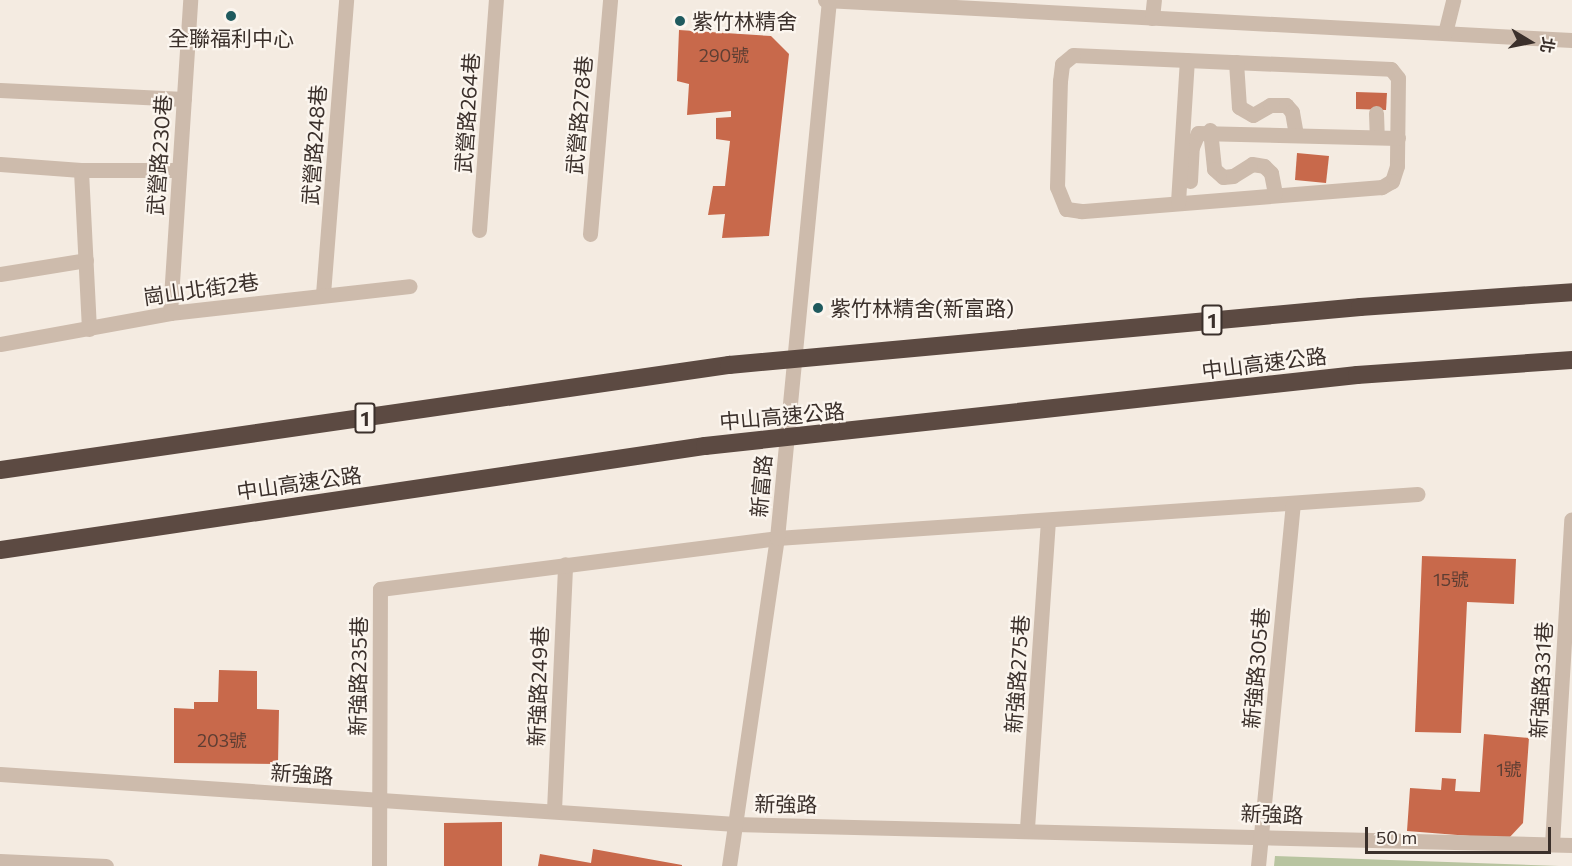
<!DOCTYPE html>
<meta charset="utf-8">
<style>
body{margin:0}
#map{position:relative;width:1572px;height:866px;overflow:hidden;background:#f4ebe1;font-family:Commissioner,"Noto Sans TC",sans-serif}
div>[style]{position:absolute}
.green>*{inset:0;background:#b8c4a0}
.building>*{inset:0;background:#c8694b}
.minor>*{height:15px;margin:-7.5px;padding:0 7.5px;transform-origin:7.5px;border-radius:7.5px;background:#cdbbac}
.highway>*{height:18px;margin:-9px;padding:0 9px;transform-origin:9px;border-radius:9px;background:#5c4a42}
.dots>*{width:16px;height:16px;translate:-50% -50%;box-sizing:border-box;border:3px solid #fbf5ee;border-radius:50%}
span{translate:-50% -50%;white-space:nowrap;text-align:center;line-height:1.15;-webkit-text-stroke:4.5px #fbf5ee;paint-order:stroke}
.number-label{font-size:18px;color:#5e3e33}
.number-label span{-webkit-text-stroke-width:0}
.shield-label span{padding:2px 4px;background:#fbf5ee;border:2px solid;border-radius:4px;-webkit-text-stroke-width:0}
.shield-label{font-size:20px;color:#3b302b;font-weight:700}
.poi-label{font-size:21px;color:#3b302b}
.left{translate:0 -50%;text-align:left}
.street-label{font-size:21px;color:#3b302b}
.north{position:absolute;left:1500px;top:12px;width:60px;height:60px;-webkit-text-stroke:4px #fbf5ee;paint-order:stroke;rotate:100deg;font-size:16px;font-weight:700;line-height:24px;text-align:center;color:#3b302b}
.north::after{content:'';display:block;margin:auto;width:21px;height:27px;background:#3b302b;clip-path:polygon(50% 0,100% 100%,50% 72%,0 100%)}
.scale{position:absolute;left:1365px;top:827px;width:186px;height:27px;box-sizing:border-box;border:3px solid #3b302b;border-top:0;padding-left:8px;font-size:18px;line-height:21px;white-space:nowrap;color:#3b302b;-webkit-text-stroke:4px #fbf5ee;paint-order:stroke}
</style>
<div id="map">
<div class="green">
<div style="clip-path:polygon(1275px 856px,1559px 866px,1274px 866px)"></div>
</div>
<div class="building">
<div style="clip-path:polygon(679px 30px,771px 36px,789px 54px,769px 236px,722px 238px,725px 214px,708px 215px,713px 186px,725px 186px,730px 141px,716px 139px,716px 118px,731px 117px,731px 111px,687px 115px,689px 84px,677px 81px)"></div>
<div style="clip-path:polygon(1356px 92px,1387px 93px,1386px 110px,1356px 109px)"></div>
<div style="clip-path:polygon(1297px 153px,1329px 156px,1326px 183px,1295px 180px)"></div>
<div style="clip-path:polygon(1422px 556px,1516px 559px,1514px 604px,1467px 602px,1461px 733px,1415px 732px)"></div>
<div style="clip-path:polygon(219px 670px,257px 671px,257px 709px,279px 710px,278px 764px,174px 763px,174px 708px,194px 709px,194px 702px,218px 702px)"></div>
<div style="clip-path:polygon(1484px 734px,1529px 738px,1523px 823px,1508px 839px,1407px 831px,1410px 788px,1441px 790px,1442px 778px,1456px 779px,1455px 791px,1480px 792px)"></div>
<div style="clip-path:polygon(502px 822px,502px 866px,444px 866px,444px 823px)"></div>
<div style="clip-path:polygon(593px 849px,682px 865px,682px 866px,538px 866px,540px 854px,591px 863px)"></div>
</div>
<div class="minor">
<div style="left:825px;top:0;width:748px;rotate:3.07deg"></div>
<div style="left:1152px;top:18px;width:18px;rotate:-84deg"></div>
<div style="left:1445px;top:33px;width:34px;rotate:-76deg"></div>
<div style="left:1073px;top:55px;width:318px;rotate:2.5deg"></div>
<div style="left:1391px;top:69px;width:11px;rotate:52deg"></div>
<div style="left:1398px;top:78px;width:88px;rotate:90.7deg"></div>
<div style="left:1397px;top:166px;width:16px;rotate:108deg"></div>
<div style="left:1392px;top:181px;width:12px;rotate:149deg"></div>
<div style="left:1382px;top:187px;width:302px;rotate:175.4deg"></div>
<div style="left:1081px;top:211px;width:15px;rotate:-172deg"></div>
<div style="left:1066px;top:209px;width:24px;rotate:-112deg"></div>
<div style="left:1057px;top:187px;width:106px;rotate:-88.4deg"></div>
<div style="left:1060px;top:81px;width:17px;rotate:-83deg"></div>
<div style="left:1062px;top:64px;width:14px;rotate:-39deg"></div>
<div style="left:1236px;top:62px;width:45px;rotate:86.2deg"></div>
<div style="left:1239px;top:107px;width:16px;rotate:30deg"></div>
<div style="left:1253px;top:115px;width:20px;rotate:-30deg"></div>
<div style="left:1270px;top:105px;width:16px"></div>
<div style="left:1286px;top:105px;width:9px;rotate:49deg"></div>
<div style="left:1292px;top:112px;width:22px;rotate:80deg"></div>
<div style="left:0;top:90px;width:184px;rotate:2.8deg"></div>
<div style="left:1376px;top:113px;width:24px;rotate:88deg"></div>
<div style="left:1210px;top:130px;width:39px;rotate:84deg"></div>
<div style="left:1214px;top:169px;width:12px;rotate:42deg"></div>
<div style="left:1223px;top:177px;width:10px;rotate:-6deg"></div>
<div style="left:1233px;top:176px;width:22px;rotate:-32deg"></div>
<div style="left:1252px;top:164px;width:12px;rotate:9deg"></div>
<div style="left:1264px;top:166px;width:10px;rotate:45deg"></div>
<div style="left:1271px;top:173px;width:21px;rotate:79deg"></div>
<div style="left:0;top:164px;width:81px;rotate:4.2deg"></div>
<div style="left:1190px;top:181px;width:34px;rotate:-87deg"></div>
<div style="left:1192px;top:147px;width:15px;rotate:-67deg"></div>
<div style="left:1198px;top:133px;width:200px;rotate:1.4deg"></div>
<div style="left:1178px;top:202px;width:142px;rotate:-86.4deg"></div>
<div style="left:479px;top:230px;width:231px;rotate:-85.8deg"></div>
<div style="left:590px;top:234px;width:235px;rotate:-85.1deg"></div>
<div style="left:0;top:274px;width:87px;rotate:-9.2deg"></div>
<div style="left:323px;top:294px;width:295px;rotate:-85.5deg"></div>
<div style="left:170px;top:313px;width:314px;rotate:-86.3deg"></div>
<div style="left:89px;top:329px;width:159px;rotate:-92.9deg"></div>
<div style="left:81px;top:170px;width:97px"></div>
<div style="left:0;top:344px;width:173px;rotate:-10.3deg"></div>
<div style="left:170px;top:313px;width:241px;rotate:-6.4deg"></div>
<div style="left:0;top:774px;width:737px;rotate:3.89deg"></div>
<div style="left:735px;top:824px;width:837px;rotate:1.44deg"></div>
<div style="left:554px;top:810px;width:246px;rotate:-87.4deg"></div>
<div style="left:1027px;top:828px;width:307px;rotate:-86.1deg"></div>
<div style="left:1552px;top:844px;width:325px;rotate:-86.6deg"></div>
<div style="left:0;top:861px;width:106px;rotate:2.7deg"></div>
<div style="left:379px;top:866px;width:277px;rotate:-89.8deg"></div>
<div style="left:380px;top:589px;width:400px;rotate:-7.3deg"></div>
<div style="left:777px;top:538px;width:642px;rotate:-3.93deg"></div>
<div style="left:729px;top:866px;width:331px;rotate:-81.7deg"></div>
<div style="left:777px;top:538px;width:541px;rotate:-84.48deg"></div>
<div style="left:1258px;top:866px;width:363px;rotate:-84.5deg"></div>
</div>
<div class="highway">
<div style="left:0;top:470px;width:737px;rotate:-8.2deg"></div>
<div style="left:729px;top:365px;width:634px;rotate:-5.25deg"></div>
<div style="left:1360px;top:307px;width:213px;rotate:-4deg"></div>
<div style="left:0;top:550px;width:713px;rotate:-8.39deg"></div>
<div style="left:705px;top:446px;width:656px;rotate:-6.21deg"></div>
<div style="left:1357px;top:375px;width:216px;rotate:-4deg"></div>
</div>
<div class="dots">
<div style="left:231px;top:16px;background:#1f5a5e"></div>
<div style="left:680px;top:21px;background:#1f5a5e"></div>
<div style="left:818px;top:308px;background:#1f5a5e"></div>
</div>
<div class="number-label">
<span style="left:724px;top:55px">290號</span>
<span style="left:1451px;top:579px">15號</span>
<span style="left:222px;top:740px">203號</span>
<span style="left:1509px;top:769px">1號</span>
</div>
<div class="shield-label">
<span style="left:1212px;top:320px">1</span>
<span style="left:365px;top:418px">1</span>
</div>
<div class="poi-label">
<span class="left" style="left:692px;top:21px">紫竹林精舍</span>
<span style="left:231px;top:38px">全聯福利中心</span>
<span class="left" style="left:830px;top:308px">紫竹林精舍(新富路)</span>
</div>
<div class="street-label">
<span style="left:467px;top:113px;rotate:-86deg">武營路264巷</span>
<span style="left:579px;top:115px;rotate:-85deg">武營路278巷</span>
<span style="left:314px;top:145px;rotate:-86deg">武營路248巷</span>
<span style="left:159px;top:155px;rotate:-86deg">武營路230巷</span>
<span style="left:201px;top:289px;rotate:-8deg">崗山北街2巷</span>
<span style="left:1264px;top:363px;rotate:-7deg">中山高速公路</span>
<span style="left:782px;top:416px;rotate:-5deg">中山高速公路</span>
<span style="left:299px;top:483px;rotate:-8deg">中山高速公路</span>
<span style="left:761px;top:486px;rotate:-85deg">新富路</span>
<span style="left:1256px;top:668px;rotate:-85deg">新強路305巷</span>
<span style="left:1017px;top:674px;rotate:-86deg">新強路275巷</span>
<span style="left:358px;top:676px;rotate:-89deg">新強路235巷</span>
<span style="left:1541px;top:680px;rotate:-87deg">新強路331巷</span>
<span style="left:538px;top:686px;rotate:-88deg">新強路249巷</span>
<span style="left:302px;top:774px;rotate:4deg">新強路</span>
<span style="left:786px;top:804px;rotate:1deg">新強路</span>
<span style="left:1272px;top:814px;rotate:2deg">新強路</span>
</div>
<div class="north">北</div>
<div class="scale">50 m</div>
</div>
